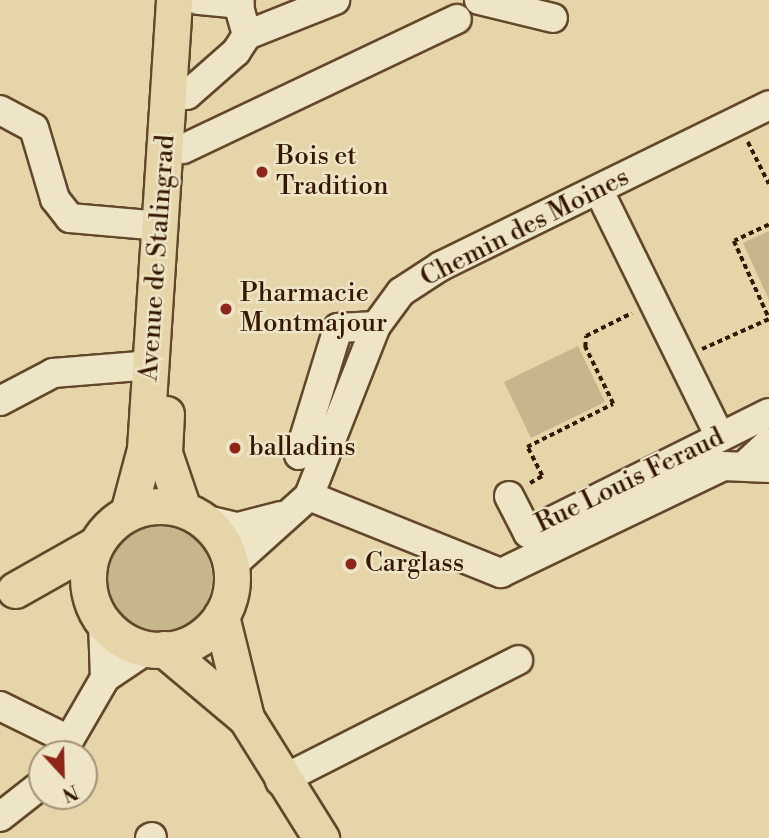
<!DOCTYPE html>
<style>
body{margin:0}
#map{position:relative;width:769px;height:838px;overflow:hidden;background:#e5d5a8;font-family:"Libre Bodoni",serif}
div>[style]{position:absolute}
.green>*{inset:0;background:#c7b58c}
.round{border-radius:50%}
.path>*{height:3.5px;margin-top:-1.75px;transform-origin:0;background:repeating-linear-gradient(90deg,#361801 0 5px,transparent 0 8.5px)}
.roads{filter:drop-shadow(2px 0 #62472b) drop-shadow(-2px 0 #62472b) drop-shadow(0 2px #62472b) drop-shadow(0 -2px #62472b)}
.minor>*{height:28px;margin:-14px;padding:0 14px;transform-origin:14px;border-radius:14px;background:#eee4c6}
.major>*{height:35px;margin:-17.5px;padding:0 17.5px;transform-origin:17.5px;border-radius:17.5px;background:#e5d5a8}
.major>.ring{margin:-17.5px;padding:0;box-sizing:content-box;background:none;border:35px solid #e5d5a8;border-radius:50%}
.dots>*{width:19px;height:19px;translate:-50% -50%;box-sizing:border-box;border:4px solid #eee4c6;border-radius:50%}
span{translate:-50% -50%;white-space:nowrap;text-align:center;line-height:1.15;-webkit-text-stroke:5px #eee4c6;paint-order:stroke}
.poi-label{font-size:26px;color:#361801}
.left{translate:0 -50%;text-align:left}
.street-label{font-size:26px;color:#361801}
.north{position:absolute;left:28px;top:740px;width:70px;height:70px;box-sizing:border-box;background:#eee4c6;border:2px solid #a49277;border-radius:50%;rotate:158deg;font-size:19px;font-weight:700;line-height:28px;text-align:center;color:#361801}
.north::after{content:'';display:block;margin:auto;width:24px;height:32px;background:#8f2418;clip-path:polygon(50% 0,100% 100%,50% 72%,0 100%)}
</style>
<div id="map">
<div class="green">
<div style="clip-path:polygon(769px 231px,769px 300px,743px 243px)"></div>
<div style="clip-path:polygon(578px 346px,605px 402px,531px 438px,504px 382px)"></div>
<div class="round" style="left:104px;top:524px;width:108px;height:108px"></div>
</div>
<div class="path">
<div style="left:748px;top:142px;width:47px;rotate:63.4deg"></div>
<div style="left:769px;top:225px;width:38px;rotate:155deg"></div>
<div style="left:734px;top:241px;width:85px;rotate:65.6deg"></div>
<div style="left:702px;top:349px;width:73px;rotate:-24.1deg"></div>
<div style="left:530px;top:483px;width:14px;rotate:-30deg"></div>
<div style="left:542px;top:476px;width:33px;rotate:-117deg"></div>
<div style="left:527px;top:447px;width:96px;rotate:-26.6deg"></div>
<div style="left:613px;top:404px;width:64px;rotate:-116.2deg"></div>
<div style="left:585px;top:347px;width:11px;rotate:-85deg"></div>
<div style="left:586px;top:336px;width:51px;rotate:-26.6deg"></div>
</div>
<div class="roads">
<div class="minor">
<div style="left:198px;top:0;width:42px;rotate:5.4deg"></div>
<div style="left:479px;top:0;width:76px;rotate:13.7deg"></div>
<div style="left:247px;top:35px;width:95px;rotate:-21.7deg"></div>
<div style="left:187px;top:95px;width:65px;rotate:-41.3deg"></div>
<div style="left:236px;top:52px;width:20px;rotate:-57deg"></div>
<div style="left:247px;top:35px;width:36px;rotate:-106deg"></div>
<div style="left:0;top:110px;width:38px;rotate:28deg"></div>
<div style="left:34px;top:128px;width:74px;rotate:73.5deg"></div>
<div style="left:55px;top:199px;width:24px;rotate:52deg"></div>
<div style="left:70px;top:218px;width:91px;rotate:5deg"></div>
<div style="left:183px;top:149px;width:303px;rotate:-25.4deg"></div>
<div style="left:599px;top:191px;width:274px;rotate:63.8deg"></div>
<div style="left:0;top:401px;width:60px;rotate:-27.8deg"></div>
<div style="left:53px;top:373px;width:99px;rotate:-4.6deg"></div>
<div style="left:299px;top:455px;width:133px;rotate:-72.9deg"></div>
<div style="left:338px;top:328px;width:38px;rotate:-3deg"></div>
<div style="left:744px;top:466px;width:34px;rotate:-43deg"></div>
<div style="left:309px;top:496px;width:207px;rotate:21.9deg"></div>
<div style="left:501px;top:573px;width:246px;rotate:-25.7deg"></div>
<div style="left:723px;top:466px;width:46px;rotate:2.5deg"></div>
<div style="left:509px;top:496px;width:42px;rotate:62.8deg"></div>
<div style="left:528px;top:533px;width:269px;rotate:-26.5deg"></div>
<div style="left:202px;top:519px;width:37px;rotate:13deg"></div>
<div style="left:238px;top:527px;width:44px;rotate:-14.3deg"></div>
<div style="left:231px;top:566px;width:105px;rotate:-41.9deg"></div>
<div style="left:309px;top:496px;width:183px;rotate:-68.5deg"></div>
<div style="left:376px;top:326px;width:42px;rotate:-53.7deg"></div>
<div style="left:401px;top:292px;width:48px;rotate:-33deg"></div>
<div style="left:441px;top:266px;width:365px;rotate:-26.1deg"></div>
<div style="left:103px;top:622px;width:56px;rotate:88deg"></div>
<div style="left:0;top:706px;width:77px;rotate:26.2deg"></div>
<div style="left:61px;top:754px;width:88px;rotate:-59.9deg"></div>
<div style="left:105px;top:678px;width:52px;rotate:-34deg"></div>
<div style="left:280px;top:781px;width:267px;rotate:-26.9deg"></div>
<div style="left:0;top:817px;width:53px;rotate:-38.2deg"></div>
<div style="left:150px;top:838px;width:2px;rotate:-27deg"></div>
</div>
<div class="major">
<div style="left:166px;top:414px;width:39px;rotate:93deg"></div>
<div style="left:164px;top:453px;width:59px;rotate:71.3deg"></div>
<div class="ring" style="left:88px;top:506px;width:109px;height:109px"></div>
<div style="left:128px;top:513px;width:66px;rotate:-75.1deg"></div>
<div style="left:145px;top:449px;width:450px;rotate:-86.3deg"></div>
<div style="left:15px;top:590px;width:92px;rotate:-29.4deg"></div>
<div style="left:221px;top:616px;width:105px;rotate:76.2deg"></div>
<div style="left:246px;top:718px;width:142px;rotate:58deg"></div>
<div style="left:164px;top:649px;width:107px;rotate:40.1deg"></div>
</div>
</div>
<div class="dots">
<div style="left:262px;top:172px;background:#8f2418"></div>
<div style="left:226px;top:309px;background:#8f2418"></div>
<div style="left:235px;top:448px;background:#8f2418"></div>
<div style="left:351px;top:564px;background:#8f2418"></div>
</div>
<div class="poi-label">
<span class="left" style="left:276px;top:172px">Bois et<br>Tradition</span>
<span class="left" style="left:240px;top:309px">Pharmacie<br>Montmajour</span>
<span class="left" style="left:249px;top:448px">balladins</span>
<span class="left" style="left:365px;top:564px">Carglass</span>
</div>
<div class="street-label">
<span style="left:525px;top:228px;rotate:-27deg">Chemin des Moines</span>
<span style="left:158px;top:258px;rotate:-86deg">Avenue de Stalingrad</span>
<span style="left:630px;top:481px;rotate:-26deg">Rue Louis Feraud</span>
</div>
<div class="north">N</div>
</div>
